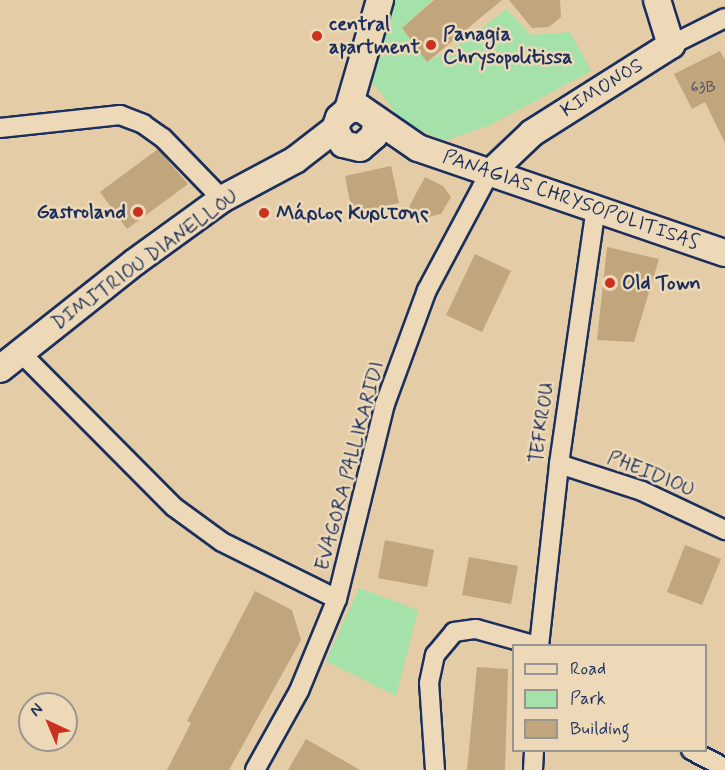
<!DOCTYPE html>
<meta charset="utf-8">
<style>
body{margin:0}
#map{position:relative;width:725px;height:770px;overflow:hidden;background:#e3cca6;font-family:Mynerve,sans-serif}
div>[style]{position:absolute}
.green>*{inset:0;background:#a4e2aa}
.building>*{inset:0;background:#c0a57d}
.roads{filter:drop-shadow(2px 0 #1b2f5e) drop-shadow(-2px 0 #1b2f5e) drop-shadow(0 2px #1b2f5e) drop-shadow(0 -2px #1b2f5e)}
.street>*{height:18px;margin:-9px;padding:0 9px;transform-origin:9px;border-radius:9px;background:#edd9b7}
.secondary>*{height:26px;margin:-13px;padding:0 13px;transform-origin:13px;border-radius:13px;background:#edd9b7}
.dots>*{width:16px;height:16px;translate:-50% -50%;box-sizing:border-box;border:3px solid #edd9b7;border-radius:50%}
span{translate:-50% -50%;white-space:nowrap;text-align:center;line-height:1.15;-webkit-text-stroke:5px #edd9b7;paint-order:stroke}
.number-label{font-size:16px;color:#444c66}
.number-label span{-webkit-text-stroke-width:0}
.poi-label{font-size:20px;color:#1b2f5e;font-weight:700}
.left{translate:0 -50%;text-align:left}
.right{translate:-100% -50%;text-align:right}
.street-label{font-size:20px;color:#1b2f5e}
.legend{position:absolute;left:512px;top:644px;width:195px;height:108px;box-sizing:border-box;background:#edd9b7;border:2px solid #999593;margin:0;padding:8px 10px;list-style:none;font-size:18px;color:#1b2f5e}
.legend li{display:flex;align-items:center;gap:12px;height:30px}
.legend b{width:30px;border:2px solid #999593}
.north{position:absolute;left:18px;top:692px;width:60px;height:60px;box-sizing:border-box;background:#edd9b7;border:2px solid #999593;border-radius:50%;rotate:316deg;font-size:16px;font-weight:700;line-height:24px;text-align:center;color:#1b2f5e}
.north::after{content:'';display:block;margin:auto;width:21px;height:27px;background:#c8321e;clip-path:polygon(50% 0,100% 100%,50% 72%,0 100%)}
</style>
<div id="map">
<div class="green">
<div style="clip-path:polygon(395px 0,432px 0,402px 28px,427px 62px,465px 41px,506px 9px,531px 35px,570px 32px,591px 71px,490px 125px,444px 141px,403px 122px,368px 77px)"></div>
<div style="clip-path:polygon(359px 588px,418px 610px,396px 696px,326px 661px)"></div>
</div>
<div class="building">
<div style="clip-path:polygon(434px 0,502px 0,427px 62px,402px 28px)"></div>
<div style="clip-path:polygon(509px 0,560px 0,561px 17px,549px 27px,532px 28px)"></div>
<div style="clip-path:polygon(720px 51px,725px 60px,725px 143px,705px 102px,692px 109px,674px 74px)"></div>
<div style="clip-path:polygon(158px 149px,188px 184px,127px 229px,100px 192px)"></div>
<div style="clip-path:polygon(391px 166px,399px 203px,352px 213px,345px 176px)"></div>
<div style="clip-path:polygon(425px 177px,443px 186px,451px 197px,441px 214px,428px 217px,409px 207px)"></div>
<div style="clip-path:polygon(607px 247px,659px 259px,634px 342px,597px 340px)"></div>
<div style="clip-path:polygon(475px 254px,511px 271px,482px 332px,446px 315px)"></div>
<div style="clip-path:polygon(385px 540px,434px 550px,427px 587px,378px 578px)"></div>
<div style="clip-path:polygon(685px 545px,721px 559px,702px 605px,667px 592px)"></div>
<div style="clip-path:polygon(469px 557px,518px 566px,511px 604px,462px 595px)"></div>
<div style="clip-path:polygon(255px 591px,292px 610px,301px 640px,229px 770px,167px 770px,191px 723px,187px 721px)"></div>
<div style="clip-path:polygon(477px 667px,508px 669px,505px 770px,467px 770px)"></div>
<div style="clip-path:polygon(306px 739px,360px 770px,288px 770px)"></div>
</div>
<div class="roads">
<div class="street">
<div style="left:671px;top:45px;width:60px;rotate:-26.6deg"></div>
<div style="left:0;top:128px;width:121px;rotate:-6.2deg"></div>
<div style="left:120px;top:115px;width:25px;rotate:21deg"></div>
<div style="left:143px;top:124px;width:24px;rotate:35deg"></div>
<div style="left:163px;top:138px;width:85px;rotate:46deg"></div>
<div style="left:20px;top:352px;width:218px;rotate:45.2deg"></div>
<div style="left:174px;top:507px;width:59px;rotate:36.1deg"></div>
<div style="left:222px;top:542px;width:128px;rotate:26.4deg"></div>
<div style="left:559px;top:464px;width:87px;rotate:18deg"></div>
<div style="left:642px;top:491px;width:92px;rotate:25.2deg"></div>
<div style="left:539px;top:646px;width:183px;rotate:-83.7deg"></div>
<div style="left:559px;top:464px;width:259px;rotate:-81.8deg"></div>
<div style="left:691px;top:750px;width:38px;rotate:28deg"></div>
<div style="left:255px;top:770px;width:90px;rotate:-60.9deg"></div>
<div style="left:299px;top:691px;width:100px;rotate:-67.6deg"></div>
<div style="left:337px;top:599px;width:201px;rotate:-76.2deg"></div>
<div style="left:385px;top:404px;width:121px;rotate:-69.8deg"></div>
<div style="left:427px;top:290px;width:132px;rotate:-61.9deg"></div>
<div style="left:435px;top:770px;width:87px;rotate:-93.9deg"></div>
<div style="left:429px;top:683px;width:29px;rotate:-78deg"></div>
<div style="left:435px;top:655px;width:30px;rotate:-50deg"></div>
<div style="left:454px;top:632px;width:22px;rotate:-8deg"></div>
<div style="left:476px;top:629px;width:63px;rotate:15.6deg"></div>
<div style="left:533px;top:770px;width:20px;rotate:-87deg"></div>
</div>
<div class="secondary">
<div style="left:348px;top:110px;width:115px;rotate:-73.8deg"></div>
<div style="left:377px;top:120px;width:16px;rotate:101deg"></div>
<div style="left:374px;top:136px;width:18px;rotate:139deg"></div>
<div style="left:360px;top:148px;width:17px;rotate:-167deg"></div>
<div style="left:343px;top:144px;width:17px;rotate:-118deg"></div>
<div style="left:335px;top:129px;width:12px;rotate:-70deg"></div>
<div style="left:339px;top:118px;width:12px;rotate:-42deg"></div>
<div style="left:348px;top:110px;width:12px;rotate:-9deg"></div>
<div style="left:360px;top:108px;width:70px;rotate:34.6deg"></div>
<div style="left:418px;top:148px;width:324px;rotate:18.9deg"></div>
<div style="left:489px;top:174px;width:59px;rotate:-43.6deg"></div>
<div style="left:532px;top:133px;width:165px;rotate:-32.3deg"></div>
<div style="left:671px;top:45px;width:47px;rotate:-107.3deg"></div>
<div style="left:0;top:369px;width:172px;rotate:-38.4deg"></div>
<div style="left:135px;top:262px;width:107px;rotate:-35.9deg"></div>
<div style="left:222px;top:199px;width:83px;rotate:-28.1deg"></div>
<div style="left:295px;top:160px;width:51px;rotate:-37.8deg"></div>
</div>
</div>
<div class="dots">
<div style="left:317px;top:36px;background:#c8321e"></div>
<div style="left:431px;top:45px;background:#c8321e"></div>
<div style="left:138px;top:212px;background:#c8321e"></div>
<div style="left:264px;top:213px;background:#c8321e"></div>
<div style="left:610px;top:283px;background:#c8321e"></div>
</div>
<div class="number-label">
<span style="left:703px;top:88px">63B</span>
</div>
<div class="poi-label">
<span class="left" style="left:329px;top:36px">central<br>apartment</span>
<span class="left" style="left:443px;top:46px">Panagia<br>Chrysopolitissa</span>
<span class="right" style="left:126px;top:212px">Gastroland</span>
<span class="left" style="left:276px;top:213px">Μάριος Κυριτσης</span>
<span class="left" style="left:622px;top:283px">Old Town</span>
</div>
<div class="street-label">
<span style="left:602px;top:88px;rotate:-32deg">KIMONOS</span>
<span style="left:571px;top:200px;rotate:19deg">PANAGIAS CHRYSOPOLITISAS</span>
<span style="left:145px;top:260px;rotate:-36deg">DIMITRIOU DIANELLOU</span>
<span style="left:542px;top:423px;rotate:-82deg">TEFKROU</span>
<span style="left:350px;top:466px;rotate:-75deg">EVAGORA PALLIKARIDI</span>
<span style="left:651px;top:474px;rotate:22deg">PHEIDIOU</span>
</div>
<ul class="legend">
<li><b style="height:8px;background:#edd9b7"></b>Road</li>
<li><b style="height:16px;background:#a4e2aa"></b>Park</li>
<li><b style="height:16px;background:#c0a57d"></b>Building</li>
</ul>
<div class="north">N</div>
</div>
